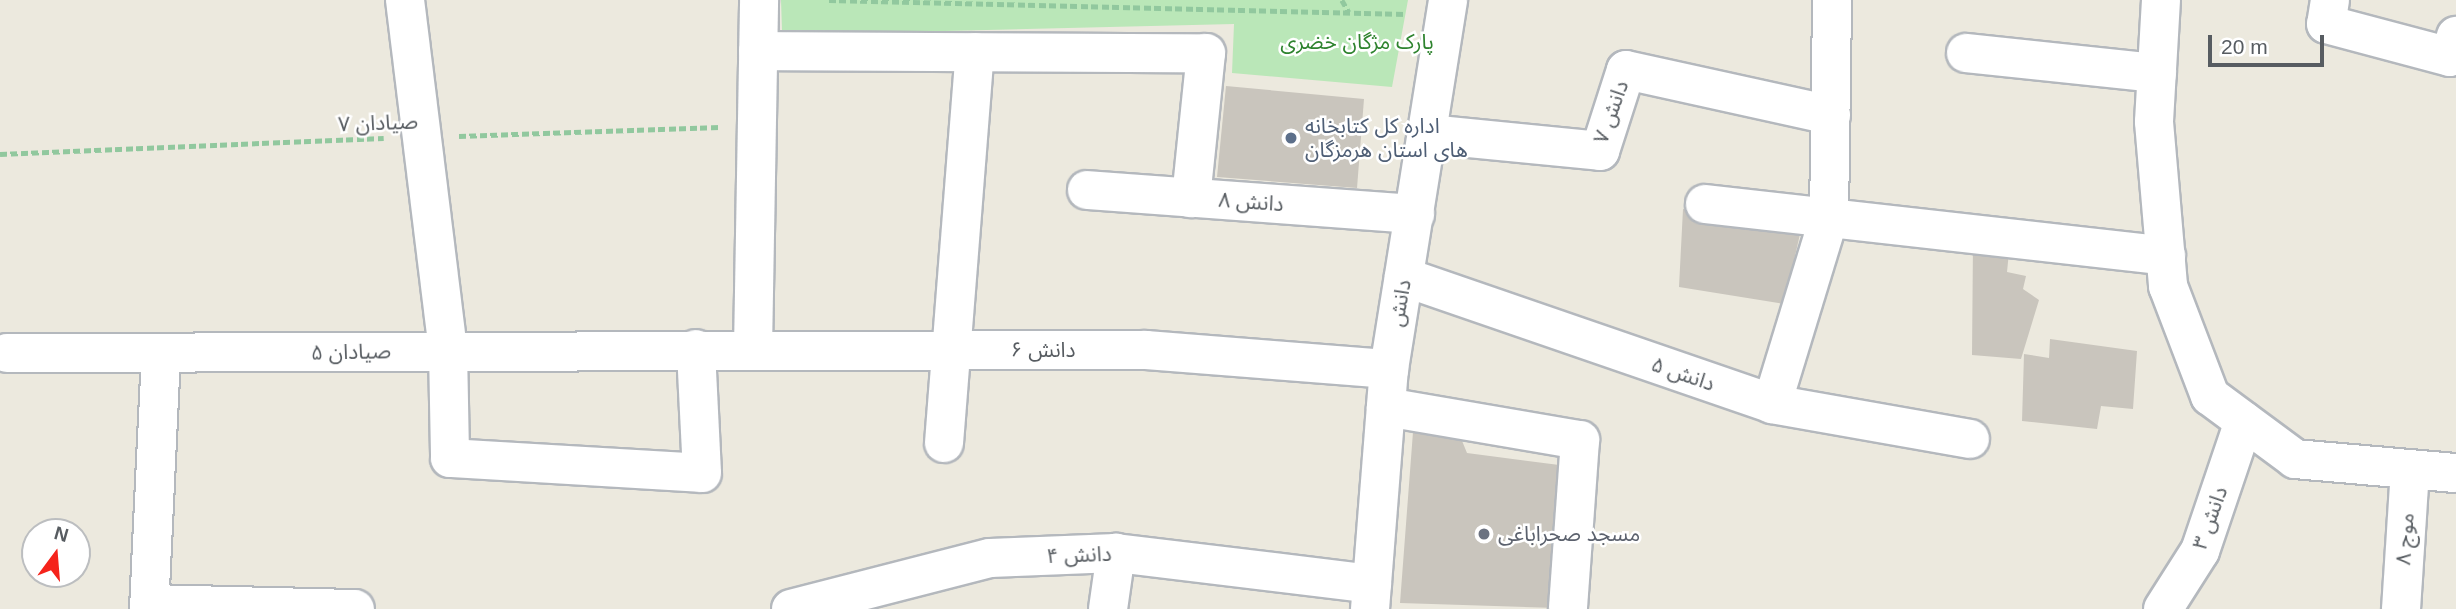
<!DOCTYPE html>
<meta charset="utf-8">
<style>
body{margin:0}
#map{position:relative;width:2456px;height:609px;overflow:hidden;background:#ece9de;font-family:Helvetica,"Noto Sans Arabic",sans-serif}
div>[style]{position:absolute}
.green>*{inset:0;background:#bae7b8}
.building>*{inset:0;background:#c9c5bd}
.path>*{height:4.5px;margin-top:-2.25px;transform-origin:0;background:repeating-linear-gradient(90deg,#91c89e 0 7px,transparent 0 10.5px)}
.roads{filter:drop-shadow(2px 0 #b4b8bd) drop-shadow(-2px 0 #b4b8bd) drop-shadow(0 2px #b4b8bd) drop-shadow(0 -2px #b4b8bd)}
.minor>*{height:38px;margin:-19px;padding:0 19px;transform-origin:19px;border-radius:19px;background:#fff}
.tertiary>*{height:38px;margin:-19px;padding:0 19px;transform-origin:19px;border-radius:19px;background:#fff}
.dots>*{width:19px;height:19px;translate:-50% -50%;box-sizing:border-box;border:4px solid #fff;border-radius:50%}
span{translate:-50% -50%;white-space:nowrap;text-align:center;line-height:1.15;-webkit-text-stroke:5px #fff;paint-order:stroke}
.park-label{font-size:21px;color:#2e832e}
.street-label{font-size:21px;color:#575c61}
.service-label{font-size:21px;color:#4e5e75}
.left{translate:0 -50%;text-align:left}
.worship-label{font-size:21px;color:#5b616d}
.north{position:absolute;left:21px;top:518px;width:70px;height:70px;box-sizing:border-box;background:#fff;border:2px solid #bcbec0;border-radius:50%;rotate:16deg;font-size:19px;font-weight:700;line-height:28px;text-align:center;color:#575c61}
.north::after{content:'';display:block;margin:auto;width:24px;height:32px;background:#f5231b;clip-path:polygon(50% 0,100% 100%,50% 72%,0 100%)}
.scale{position:absolute;left:2208px;top:35px;width:116px;height:32px;box-sizing:border-box;border:4px solid #575c61;border-top:0;padding-left:9px;font-size:21px;line-height:24px;white-space:nowrap;color:#575c61;-webkit-text-stroke:5px #fff;paint-order:stroke}
</style>
<div id="map">
<div class="green">
<div style="clip-path:polygon(781px 0,1408px 0,1392px 87px,1232px 73px,1234px 24px,819px 34px,782px 30px)"></div>
</div>
<div class="building">
<div style="clip-path:polygon(1226px 86px,1364px 99px,1357px 188px,1217px 177px)"></div>
<div style="clip-path:polygon(1683px 209px,1727px 217px,1803px 221px,1784px 304px,1679px 287px)"></div>
<div style="clip-path:polygon(1973px 243px,2009px 252px,2007px 272px,2026px 276px,2023px 289px,2039px 300px,2021px 359px,1972px 355px)"></div>
<div style="clip-path:polygon(2050px 339px,2137px 351px,2133px 409px,2101px 406px,2097px 429px,2022px 421px,2024px 354px,2049px 358px)"></div>
<div style="clip-path:polygon(1458px 431px,1467px 453px,1567px 466px,1557px 608px,1400px 603px,1413px 432px)"></div>
</div>
<div class="path">
<div style="left:829px;top:0;width:577px;rotate:1.39deg"></div>
<div style="left:1342px;top:0;width:14px;rotate:60deg"></div>
<div style="left:459px;top:136px;width:261px;rotate:-2deg"></div>
<div style="left:0;top:154px;width:384px;rotate:-2.4deg"></div>
</div>
<div class="roads">
<div class="minor">
<div style="left:405px;top:0;width:353px;rotate:83deg"></div>
<div style="left:448px;top:350px;width:108px;rotate:88.9deg"></div>
<div style="left:450px;top:458px;width:252px;rotate:3.4deg"></div>
<div style="left:702px;top:473px;width:124px;rotate:-92.8deg"></div>
<div style="left:2161px;top:0;width:122px;rotate:93.3deg"></div>
<div style="left:2154px;top:122px;width:165px;rotate:85.1deg"></div>
<div style="left:2168px;top:286px;width:118px;rotate:69.1deg"></div>
<div style="left:2210px;top:396px;width:106px;rotate:36.5deg"></div>
<div style="left:2295px;top:459px;width:162px;rotate:5deg"></div>
<div style="left:2330px;top:0;width:24px;rotate:99deg"></div>
<div style="left:2326px;top:24px;width:128px;rotate:14.9deg"></div>
<div style="left:2450px;top:57px;width:22px;rotate:-74deg"></div>
<div style="left:758px;top:51px;width:448px;rotate:0.3deg"></div>
<div style="left:1206px;top:53px;width:146px;rotate:95.9deg"></div>
<div style="left:1966px;top:53px;width:192px;rotate:6deg"></div>
<div style="left:1428px;top:134px;width:173px;rotate:5.6deg"></div>
<div style="left:1600px;top:151px;width:85px;rotate:-72.2deg"></div>
<div style="left:1626px;top:70px;width:210px;rotate:12.4deg"></div>
<div style="left:1087px;top:190px;width:329px;rotate:4.2deg"></div>
<div style="left:1705px;top:204px;width:464px;rotate:6.4deg"></div>
<div style="left:1404px;top:277px;width:389px;rotate:19deg"></div>
<div style="left:1772px;top:404px;width:201px;rotate:10deg"></div>
<div style="left:753px;top:349px;width:349px;rotate:-89deg"></div>
<div style="left:7px;top:353px;width:1139px;rotate:-0.15deg"></div>
<div style="left:1146px;top:350px;width:244px;rotate:4.5deg"></div>
<div style="left:1772px;top:404px;width:195px;rotate:-73deg"></div>
<div style="left:1829px;top:218px;width:218px;rotate:-89.2deg"></div>
<div style="left:1386px;top:407px;width:197px;rotate:9.7deg"></div>
<div style="left:1580px;top:440px;width:169px;rotate:94.1deg"></div>
<div style="left:944px;top:443px;width:392px;rotate:-85.5deg"></div>
<div style="left:149px;top:604px;width:206px;rotate:1.4deg"></div>
<div style="left:149px;top:609px;width:253px;rotate:-87.3deg"></div>
<div style="left:791px;top:609px;width:205px;rotate:-14.4deg"></div>
<div style="left:990px;top:558px;width:126px;rotate:-2.3deg"></div>
<div style="left:1116px;top:553px;width:258px;rotate:6.9deg"></div>
<div style="left:1108px;top:609px;width:57px;rotate:-81.9deg"></div>
<div style="left:2163px;top:609px;width:69px;rotate:-57.5deg"></div>
<div style="left:2200px;top:551px;width:137px;rotate:-71.3deg"></div>
<div style="left:2401px;top:609px;width:139px;rotate:-86.3deg"></div>
</div>
<div class="tertiary">
<div style="left:1370px;top:609px;width:241px;rotate:-85.5deg"></div>
<div style="left:1389px;top:369px;width:374px;rotate:-80.9deg"></div>
</div>
</div>
<div class="dots">
<div style="left:1291px;top:138px;background:#5c6f8a"></div>
<div style="left:1484px;top:534px;background:#6b7280"></div>
</div>
<div class="park-label">
<span style="left:1357px;top:42px">پارک مژگان خضری</span>
</div>
<div class="street-label">
<span style="left:1611px;top:112px;rotate:-70deg">دانش ۷</span>
<span style="left:378px;top:123px;rotate:-2deg">صیادان ۷</span>
<span style="left:1251px;top:202px;rotate:4deg">دانش ۸</span>
<span style="left:1400px;top:303px;rotate:-80deg">دانش</span>
<span style="left:1043px;top:350px">دانش ۶</span>
<span style="left:351px;top:352px;rotate:-1deg">صیادان ۵</span>
<span style="left:1683px;top:374px;rotate:19deg">دانش ۵</span>
<span style="left:2210px;top:518px;rotate:-70deg">دانش ۳</span>
<span style="left:2405px;top:539px;rotate:-86deg">موج ۸</span>
<span style="left:1079px;top:555px;rotate:-2deg">دانش ۴</span>
</div>
<div class="service-label">
<span class="left" style="left:1305px;top:138px">اداره کل کتابخانه<br>های استان هرمزگان</span>
</div>
<div class="worship-label">
<span class="left" style="left:1498px;top:534px">مسجد صحراباغی</span>
</div>
<div class="north">N</div>
<div class="scale">20 m</div>
</div>
